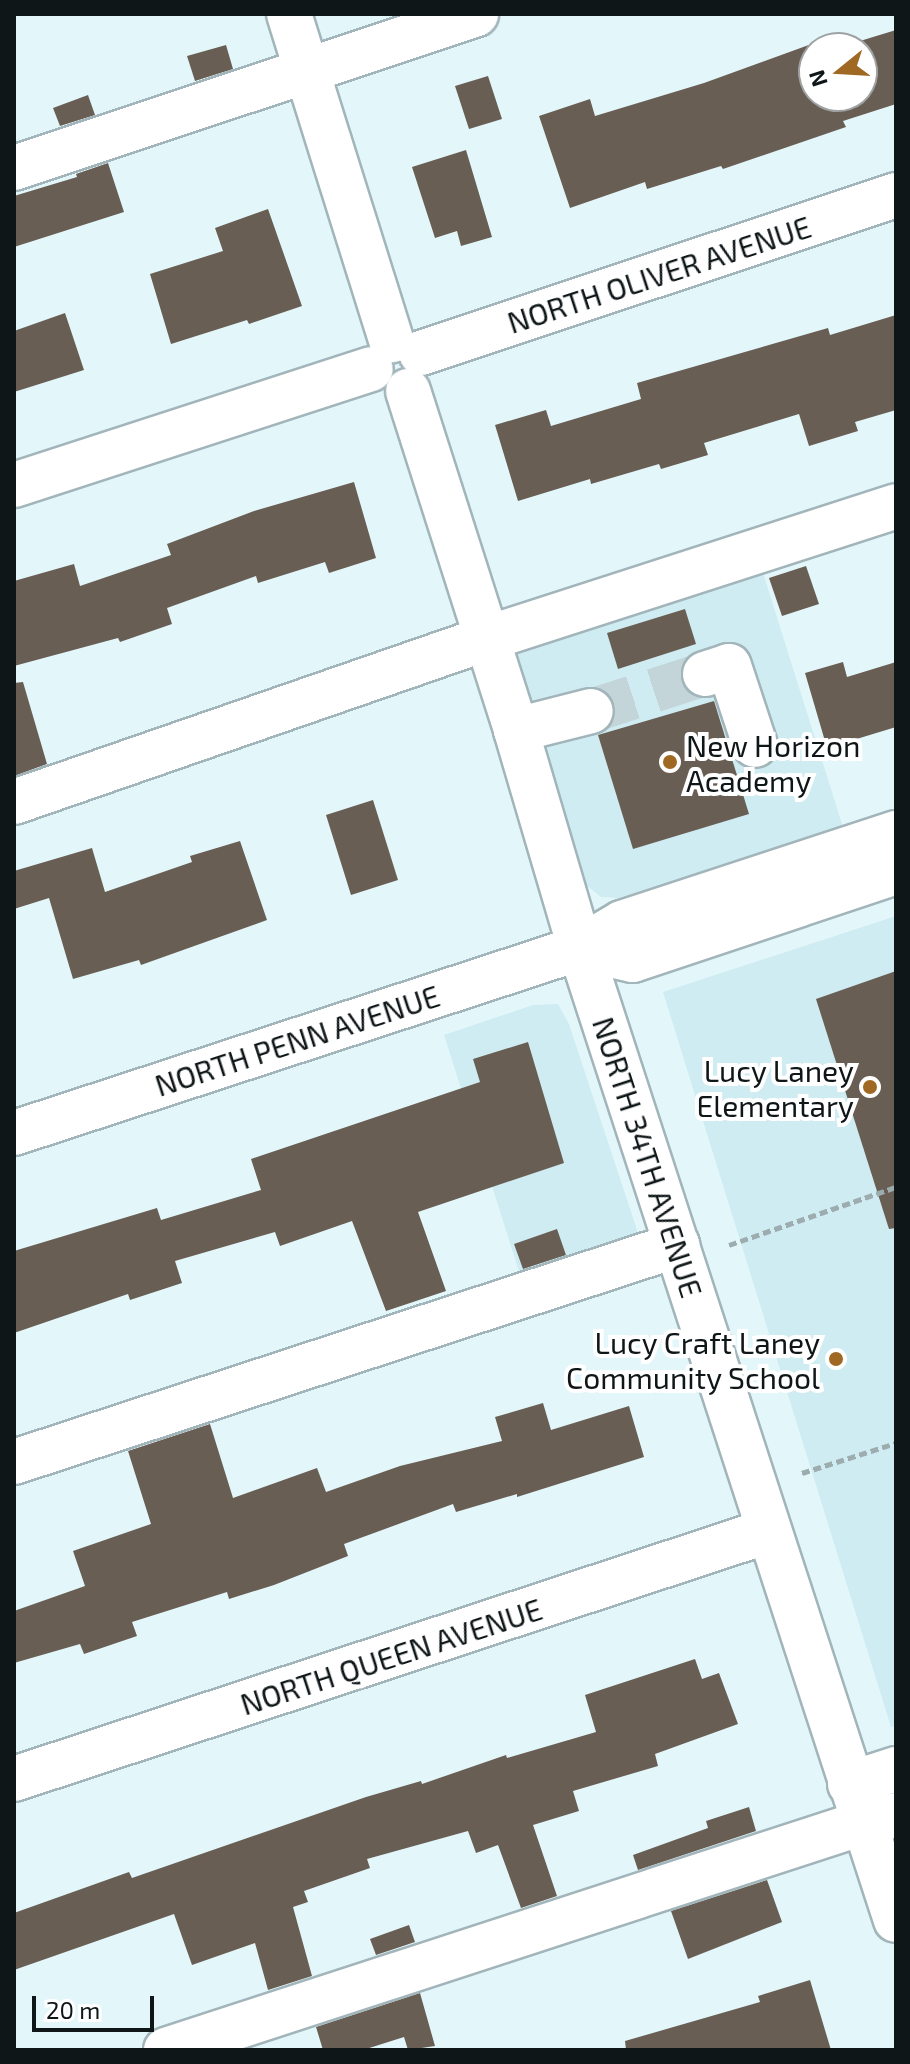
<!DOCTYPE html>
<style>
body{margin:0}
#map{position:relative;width:910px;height:2064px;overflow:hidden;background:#e3f7fb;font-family:"Exo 2",sans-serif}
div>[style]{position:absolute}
.built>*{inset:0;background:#cfecf3}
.building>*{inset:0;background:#695e54}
.minor-tunnel>*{height:44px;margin-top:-22px;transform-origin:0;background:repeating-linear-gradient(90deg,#c3d5d9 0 44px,transparent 0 66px)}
.path>*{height:5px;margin-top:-2.5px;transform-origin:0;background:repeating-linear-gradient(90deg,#9cacaf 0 8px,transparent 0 12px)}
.roads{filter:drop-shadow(2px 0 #a2b5ba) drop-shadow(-2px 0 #a2b5ba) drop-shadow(0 2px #a2b5ba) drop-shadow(0 -2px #a2b5ba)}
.minor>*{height:44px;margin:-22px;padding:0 22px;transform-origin:22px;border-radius:22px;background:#fff}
.major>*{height:44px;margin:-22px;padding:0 22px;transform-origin:22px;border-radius:22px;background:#fff}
.dots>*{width:22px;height:22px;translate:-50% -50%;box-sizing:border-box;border:4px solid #fff;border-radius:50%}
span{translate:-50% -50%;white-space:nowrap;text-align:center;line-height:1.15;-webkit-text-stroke:8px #fff;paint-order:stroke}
.street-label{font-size:30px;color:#0f1618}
.poi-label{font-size:30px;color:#0f1618}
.left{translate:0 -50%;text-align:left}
.right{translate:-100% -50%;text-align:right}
.frame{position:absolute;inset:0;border:16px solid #0f1618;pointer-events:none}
.north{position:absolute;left:798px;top:32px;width:80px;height:80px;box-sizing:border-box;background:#fff;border:2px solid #9fa2a3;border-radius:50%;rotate:252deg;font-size:22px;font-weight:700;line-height:32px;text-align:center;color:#0f1618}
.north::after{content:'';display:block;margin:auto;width:28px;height:36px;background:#9f6823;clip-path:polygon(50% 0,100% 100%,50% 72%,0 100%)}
.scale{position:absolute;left:32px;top:1996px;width:122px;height:36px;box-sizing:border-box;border:4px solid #0f1618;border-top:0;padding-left:10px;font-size:24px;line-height:28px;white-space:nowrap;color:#0f1618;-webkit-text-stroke:6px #fff;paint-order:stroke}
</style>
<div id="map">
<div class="built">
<div style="clip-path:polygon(758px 557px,843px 827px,618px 898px,601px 897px,586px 885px,506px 637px)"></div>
<div style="clip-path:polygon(896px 916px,896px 1726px,891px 1727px,663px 992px)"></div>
<div style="clip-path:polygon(558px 1004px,569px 1024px,643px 1248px,523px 1284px,444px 1035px,533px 1005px)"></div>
</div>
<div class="building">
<div style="clip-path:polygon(896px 30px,896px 104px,843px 121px,846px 127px,723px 169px,721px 166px,647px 189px,645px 182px,570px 208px,539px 116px,590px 99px,595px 116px,704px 83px,817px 42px,819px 48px,814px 48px,814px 96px,862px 96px,862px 48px,837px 48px)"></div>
<div style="clip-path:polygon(226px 45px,233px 69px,195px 81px,187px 56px)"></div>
<div style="clip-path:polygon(488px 76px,502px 119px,469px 129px,455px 86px)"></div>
<div style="clip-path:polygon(88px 95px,95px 115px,60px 126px,53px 108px)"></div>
<div style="clip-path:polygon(466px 150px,492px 237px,461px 246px,457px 231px,435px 238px,412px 167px)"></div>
<div style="clip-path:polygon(108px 163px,124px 212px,14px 247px,14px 196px,77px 177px,76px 174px)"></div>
<div style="clip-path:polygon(268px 209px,302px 306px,249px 324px,247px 320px,171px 344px,150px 274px,223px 251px,215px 228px)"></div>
<div style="clip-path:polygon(65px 313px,84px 370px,14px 392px,14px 331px)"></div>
<div style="clip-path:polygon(896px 315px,896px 410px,855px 422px,858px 431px,809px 446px,799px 414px,704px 443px,708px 455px,661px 469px,659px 464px,591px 484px,590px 479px,518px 501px,495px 425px,546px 410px,551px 426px,641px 399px,637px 383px,828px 328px,830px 335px)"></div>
<div style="clip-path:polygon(354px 482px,376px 558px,329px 573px,325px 562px,258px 583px,256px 576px,167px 608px,172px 624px,120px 642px,118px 638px,14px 666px,14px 581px,74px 564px,80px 586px,171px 555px,167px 544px,254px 511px)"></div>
<div style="clip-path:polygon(806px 566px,819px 604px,782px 616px,769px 578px)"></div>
<div style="clip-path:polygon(685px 609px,696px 644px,618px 669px,607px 633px)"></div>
<div style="clip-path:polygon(843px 662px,847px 677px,896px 662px,896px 727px,827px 748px,805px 673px)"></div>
<div style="clip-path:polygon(23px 682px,47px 764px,14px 776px,14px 683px)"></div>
<div style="clip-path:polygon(714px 701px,749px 814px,633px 849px,598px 735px)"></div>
<div style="clip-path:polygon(373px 800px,398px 880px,351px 895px,326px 815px)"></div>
<div style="clip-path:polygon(240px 841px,267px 920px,141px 965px,139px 960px,73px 979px,49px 898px,14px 909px,14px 871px,92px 848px,105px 892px,192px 862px,190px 856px)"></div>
<div style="clip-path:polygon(896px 971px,896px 1228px,889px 1229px,816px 999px)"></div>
<div style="clip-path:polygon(528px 1042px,564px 1163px,418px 1212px,446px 1291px,386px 1311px,352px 1221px,280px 1246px,275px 1232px,175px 1261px,182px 1283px,130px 1300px,128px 1294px,14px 1333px,14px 1251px,157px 1208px,161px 1220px,261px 1190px,251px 1159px,480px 1082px,473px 1059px)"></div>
<div style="clip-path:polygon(557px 1229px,566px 1255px,523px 1269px,514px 1244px)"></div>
<div style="clip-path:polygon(543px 1403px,551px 1430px,629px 1406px,644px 1457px,517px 1497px,517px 1494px,456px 1512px,453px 1504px,344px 1544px,348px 1556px,274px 1585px,229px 1599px,227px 1592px,132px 1622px,137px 1636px,84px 1654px,80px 1644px,14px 1663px,14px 1611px,85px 1586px,73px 1551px,151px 1524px,128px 1451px,210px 1424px,233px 1498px,317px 1468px,326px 1492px,400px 1466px,502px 1441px,495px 1417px)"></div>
<div style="clip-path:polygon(695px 1659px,702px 1679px,719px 1673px,738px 1724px,655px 1754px,658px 1766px,573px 1791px,579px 1811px,533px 1825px,557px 1896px,521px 1908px,498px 1845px,476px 1853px,468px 1831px,367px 1859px,370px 1868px,304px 1891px,308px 1902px,293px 1907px,312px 1976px,268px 1990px,255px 1943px,192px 1965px,174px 1914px,14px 1970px,14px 1913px,129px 1872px,132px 1878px,366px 1797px,421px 1781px,422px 1784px,506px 1755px,507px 1758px,596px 1732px,585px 1695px)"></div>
<div style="clip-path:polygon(749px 1807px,756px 1831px,638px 1870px,633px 1855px,708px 1828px,706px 1821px)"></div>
<div style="clip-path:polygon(767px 1880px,782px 1922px,688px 1959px,671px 1911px)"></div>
<div style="clip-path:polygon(409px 1925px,415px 1942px,376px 1955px,370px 1939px)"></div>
<div style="clip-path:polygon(810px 1980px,831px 2050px,626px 2050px,625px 2041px,760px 2002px,758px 1996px)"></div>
<div style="clip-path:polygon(420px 1993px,435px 2046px,408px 2050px,404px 2037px,363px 2050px,323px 2050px,316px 2027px)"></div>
</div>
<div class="minor-tunnel">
<div style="left:591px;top:711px;width:120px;rotate:-18deg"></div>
</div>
<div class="path">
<div style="left:729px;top:1245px;width:177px;rotate:-19.2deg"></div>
<div style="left:802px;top:1473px;width:99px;rotate:-17.7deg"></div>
</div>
<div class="roads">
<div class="minor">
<div style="left:289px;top:14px;width:342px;rotate:72.6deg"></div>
<div style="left:14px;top:168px;width:487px;rotate:-18.4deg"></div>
<div style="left:421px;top:353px;width:501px;rotate:-18.4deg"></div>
<div style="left:408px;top:391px;width:356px;rotate:72.3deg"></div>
<div style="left:516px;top:730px;width:227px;rotate:73.6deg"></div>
<div style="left:580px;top:948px;width:1022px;rotate:71.99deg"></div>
<div style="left:14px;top:485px;width:375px;rotate:-18deg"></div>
<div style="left:705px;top:674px;width:25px;rotate:-18deg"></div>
<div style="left:729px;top:666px;width:83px;rotate:71.8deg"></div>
<div style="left:516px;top:730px;width:77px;rotate:-14.2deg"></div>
<div style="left:14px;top:802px;width:498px;rotate:-19.1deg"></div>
<div style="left:485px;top:639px;width:432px;rotate:-17.9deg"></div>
<div style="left:14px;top:1462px;width:698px;rotate:-18.12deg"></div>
<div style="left:14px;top:1779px;width:794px;rotate:-18.21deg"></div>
<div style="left:850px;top:1784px;width:48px;rotate:-18.1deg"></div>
<div style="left:166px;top:2050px;width:732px;rotate:-18.06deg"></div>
<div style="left:862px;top:1823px;width:35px;rotate:-13deg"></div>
</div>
<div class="major">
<div style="left:580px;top:948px;width:54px;rotate:12.8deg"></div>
<div style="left:633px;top:960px;width:277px;rotate:-18.5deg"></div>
<div style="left:14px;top:1133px;width:595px;rotate:-18.1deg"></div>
<div style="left:580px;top:948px;width:49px;rotate:-30.8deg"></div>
<div style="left:622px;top:923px;width:288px;rotate:-18.2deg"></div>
</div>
</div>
<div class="dots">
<div style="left:670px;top:762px;background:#9f6823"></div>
<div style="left:870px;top:1087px;background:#9f6823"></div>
<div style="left:836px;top:1359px;background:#9f6823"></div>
</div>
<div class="street-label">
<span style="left:659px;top:274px;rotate:-18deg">NORTH OLIVER AVENUE</span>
<span style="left:297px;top:1040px;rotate:-18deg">NORTH PENN AVENUE</span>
<span style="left:648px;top:1157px;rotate:72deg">NORTH 34TH AVENUE</span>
<span style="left:391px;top:1656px;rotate:-18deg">NORTH QUEEN AVENUE</span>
</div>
<div class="poi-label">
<span class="left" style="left:686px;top:762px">New Horizon<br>Academy</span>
<span class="right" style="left:854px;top:1087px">Lucy Laney<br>Elementary</span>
<span class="right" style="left:820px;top:1359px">Lucy Craft Laney<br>Community School</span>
</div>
<div class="frame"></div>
<div class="north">N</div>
<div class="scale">20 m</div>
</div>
